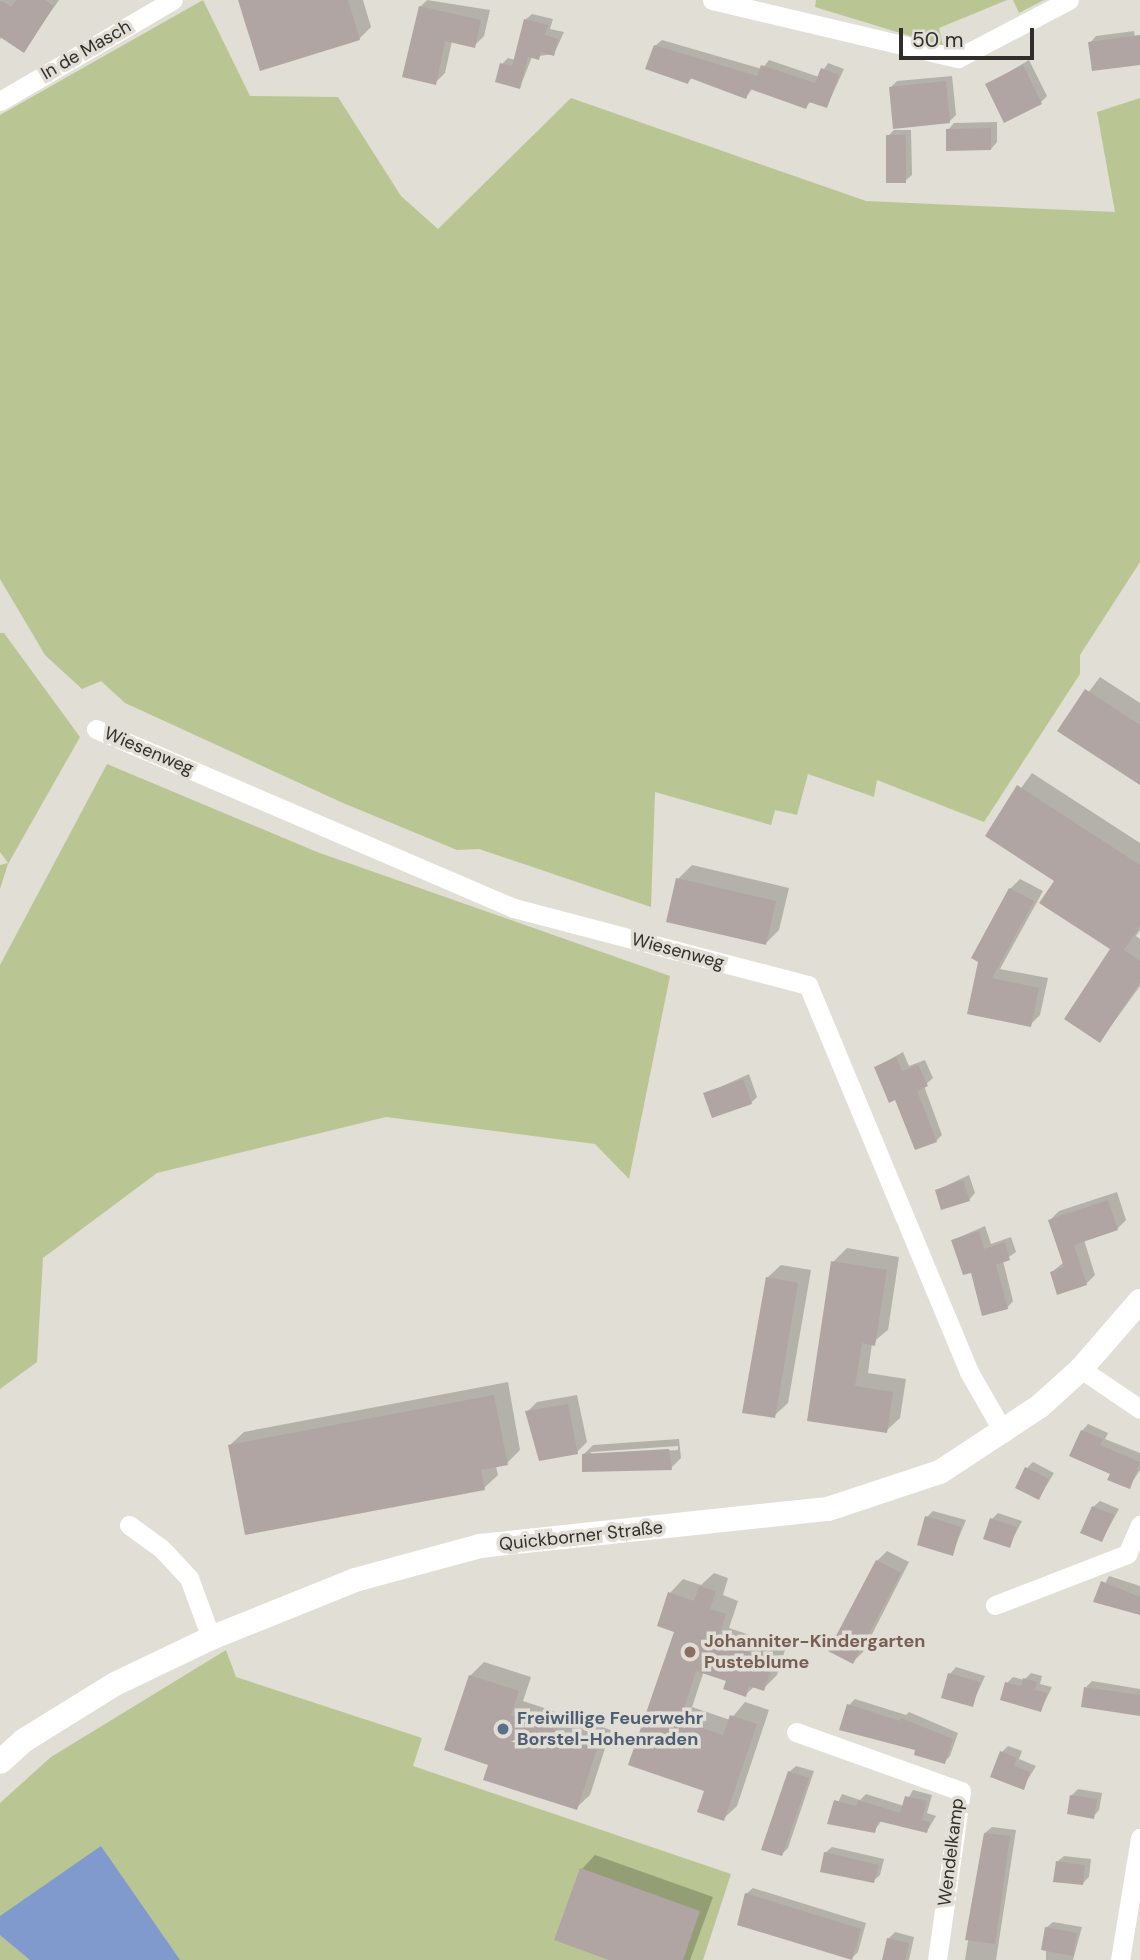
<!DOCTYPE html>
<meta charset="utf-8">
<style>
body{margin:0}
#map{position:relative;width:1140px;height:1960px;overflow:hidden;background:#e1ded5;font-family:"DM Sans",sans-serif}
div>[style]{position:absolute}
.green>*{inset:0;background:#b9c693}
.water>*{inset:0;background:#819ace}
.shadow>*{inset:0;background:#0003}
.building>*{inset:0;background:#b0a5a3}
.minor>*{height:19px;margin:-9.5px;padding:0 9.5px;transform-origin:9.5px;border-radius:9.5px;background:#fff}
.major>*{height:24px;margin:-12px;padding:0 12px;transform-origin:12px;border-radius:12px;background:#fff}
.dots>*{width:19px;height:19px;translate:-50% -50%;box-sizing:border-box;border:4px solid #e1ded5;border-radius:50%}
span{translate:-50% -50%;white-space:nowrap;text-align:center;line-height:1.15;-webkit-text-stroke:7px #e1ded5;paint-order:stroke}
.street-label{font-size:18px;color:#2f2e2a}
.education-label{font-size:18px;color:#785e54;font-weight:700}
.left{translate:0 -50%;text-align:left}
.service-label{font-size:18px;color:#4e5e75;font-weight:700}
.scale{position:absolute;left:899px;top:28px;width:135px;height:32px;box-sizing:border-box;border:4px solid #2f2e2a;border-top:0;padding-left:9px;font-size:21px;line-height:24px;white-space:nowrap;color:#2f2e2a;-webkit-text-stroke:5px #e1ded5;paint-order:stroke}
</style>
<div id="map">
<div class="green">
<div style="clip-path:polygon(203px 0,250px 96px,338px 97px,401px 196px,438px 229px,571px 98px,866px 201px,1115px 212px,1097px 112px,1140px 98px,1140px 562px,1080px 655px,1080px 674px,984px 822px,877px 780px,874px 797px,808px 774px,797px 815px,775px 810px,771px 825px,655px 792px,651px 907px,479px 849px,457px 850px,343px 803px,125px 703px,101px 681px,82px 689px,45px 655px,0 579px,0 115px)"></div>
<div style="clip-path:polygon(816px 0,1007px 0,939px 28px,943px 46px,815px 7px)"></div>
<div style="clip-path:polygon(1013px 0,1044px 0,1019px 13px)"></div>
<div style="clip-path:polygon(0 633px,4px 633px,80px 737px,8px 864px,0 889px,0 865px,8px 863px,0 852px)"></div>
<div style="clip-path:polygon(107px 764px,317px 852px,670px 976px,629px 1179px,595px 1144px,386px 1117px,157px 1173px,43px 1258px,37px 1362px,0 1389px,0 965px)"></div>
<div style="clip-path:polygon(226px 1650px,236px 1677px,422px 1738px,413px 1766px,731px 1874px,703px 1960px,0 1960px,0 1803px,51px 1757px)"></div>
</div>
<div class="water">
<div style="clip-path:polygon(101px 1846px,180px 1960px,30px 1960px,0 1935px,0 1916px)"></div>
</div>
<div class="shadow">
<div style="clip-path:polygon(59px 0,24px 50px,2px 36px,0 40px,1px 0)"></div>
<div style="clip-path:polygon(240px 0,363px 0,371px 27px,359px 39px)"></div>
<div style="clip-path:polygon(427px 0,490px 10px,484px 36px,474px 46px,452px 41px,445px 73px,435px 83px,420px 7px)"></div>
<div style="clip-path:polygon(532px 14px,553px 19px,550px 29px,564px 32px,554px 54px,532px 57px,520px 87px,502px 64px,508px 58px,515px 60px,525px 20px)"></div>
<div style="clip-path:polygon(1134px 31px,1138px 58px,1090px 43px,1096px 36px)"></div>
<div style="clip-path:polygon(662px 40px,762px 69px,769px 60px,819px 77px,828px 63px,844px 69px,827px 106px,812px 101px,805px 107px,753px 88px,746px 97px,693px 77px,688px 82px,655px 46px)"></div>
<div style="clip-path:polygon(1029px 60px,1047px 96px,1041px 102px,987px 85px)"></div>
<div style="clip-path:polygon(952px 76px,956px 115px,949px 122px,891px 87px,897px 81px)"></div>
<div style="clip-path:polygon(997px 122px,997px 142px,991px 149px,948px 130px,954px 123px)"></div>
<div style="clip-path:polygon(894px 130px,911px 130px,912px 175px,905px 181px,888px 136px)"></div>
<div style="clip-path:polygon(1100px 677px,1140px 703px,1140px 783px,1060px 730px)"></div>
<div style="clip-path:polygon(1032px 773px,1140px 843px,1140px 930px,1136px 936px,1140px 939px,1140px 986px,1100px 1041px,1112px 949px,1056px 880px,987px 835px)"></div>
<div style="clip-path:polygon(692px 865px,789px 888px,779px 930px,766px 943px,678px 879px)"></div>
<div style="clip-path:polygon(1020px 879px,1043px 891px,1000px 969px,1048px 978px,1040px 1015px,1030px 1025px,969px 1013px,1010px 889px)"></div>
<div style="clip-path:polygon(903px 1052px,909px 1066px,925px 1060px,933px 1078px,924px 1086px,942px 1135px,936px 1141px,876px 1067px)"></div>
<div style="clip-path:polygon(749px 1074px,757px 1097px,751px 1103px,705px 1094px)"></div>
<div style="clip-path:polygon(969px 1175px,975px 1193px,969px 1200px,937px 1190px)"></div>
<div style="clip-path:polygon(1117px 1192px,1126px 1220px,1117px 1229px,1084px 1240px,1095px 1275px,1086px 1284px,1052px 1272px,1064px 1262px,1050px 1220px,1059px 1211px)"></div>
<div style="clip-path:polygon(985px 1226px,991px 1244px,1011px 1237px,1016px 1252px,1003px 1261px,1013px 1301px,1007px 1308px,972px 1271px,953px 1240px)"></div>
<div style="clip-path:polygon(847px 1248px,899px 1257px,888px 1330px,872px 1343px,868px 1373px,906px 1379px,900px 1418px,886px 1431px,809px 1419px,833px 1262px)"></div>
<div style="clip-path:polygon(781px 1265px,811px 1270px,788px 1403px,774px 1416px,767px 1278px)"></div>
<div style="clip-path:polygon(508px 1382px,520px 1450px,507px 1463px,496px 1466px,498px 1475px,484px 1488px,230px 1445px,244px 1432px)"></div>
<div style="clip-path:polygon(577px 1395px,587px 1442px,577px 1452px,527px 1412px,537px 1402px)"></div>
<div style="clip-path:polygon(1088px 1424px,1108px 1433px,1105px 1439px,1140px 1453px,1140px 1470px,1129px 1487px,1112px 1473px,1082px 1431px)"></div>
<div style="clip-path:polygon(evenodd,679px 1439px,681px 1458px,671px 1468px,583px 1455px,593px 1445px,679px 1439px,678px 1446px,678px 1450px,591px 1455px,591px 1452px,678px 1446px)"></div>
<div style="clip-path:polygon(1033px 1462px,1054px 1473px,1039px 1498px,1027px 1468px)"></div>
<div style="clip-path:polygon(1100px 1501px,1119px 1509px,1102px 1540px,1093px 1507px)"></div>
<div style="clip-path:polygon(933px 1511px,966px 1520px,952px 1554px,927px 1517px)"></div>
<div style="clip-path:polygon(998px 1513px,1022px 1521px,1009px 1546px,992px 1519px)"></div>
<div style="clip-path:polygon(887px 1551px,909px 1562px,863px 1652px,853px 1662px,877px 1561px)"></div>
<div style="clip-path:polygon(714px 1573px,728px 1578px,723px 1595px,738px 1601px,729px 1628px,786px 1647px,777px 1675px,763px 1689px,755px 1686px,745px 1695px,728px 1680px,704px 1671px,692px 1707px,730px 1720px,745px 1702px,769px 1710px,737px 1806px,723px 1819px,706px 1790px,630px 1764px,676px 1631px,670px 1593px,683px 1579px,701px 1585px)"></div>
<div style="clip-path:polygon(1109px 1576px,1140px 1586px,1140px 1614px,1096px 1601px)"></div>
<div style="clip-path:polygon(484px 1662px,531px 1677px,523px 1701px,611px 1730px,590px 1795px,576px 1808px,490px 1764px,470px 1676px)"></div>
<div style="clip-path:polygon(956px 1667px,985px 1676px,972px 1705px,950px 1674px)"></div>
<div style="clip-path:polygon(1031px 1673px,1042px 1676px,1040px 1684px,1052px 1687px,1041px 1710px,1007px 1683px,1013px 1677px,1024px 1680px)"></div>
<div style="clip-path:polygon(1092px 1681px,1140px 1689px,1140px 1714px,1086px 1687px)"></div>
<div style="clip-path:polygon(855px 1699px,906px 1715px,909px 1712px,958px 1733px,950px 1756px,944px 1762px,917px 1749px,849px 1705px)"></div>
<div style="clip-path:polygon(1008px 1746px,1022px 1751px,1019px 1759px,1036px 1766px,1023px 1787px,1002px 1752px)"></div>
<div style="clip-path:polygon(796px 1766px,814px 1771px,788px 1848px,782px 1854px,789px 1772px)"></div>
<div style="clip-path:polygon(1078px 1789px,1102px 1793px,1099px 1810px,1093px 1817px,1071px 1796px)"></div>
<div style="clip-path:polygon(913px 1790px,932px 1795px,927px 1813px,936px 1816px,927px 1831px,882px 1820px,874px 1831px,829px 1822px,842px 1794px,860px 1800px,866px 1794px,904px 1806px)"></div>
<div style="clip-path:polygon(992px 1827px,1016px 1830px,996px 1960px,965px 1960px,985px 1833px)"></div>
<div style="clip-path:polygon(832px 1847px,884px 1859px,880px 1875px,873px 1881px,825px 1853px)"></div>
<div style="clip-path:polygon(595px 1855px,713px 1897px,690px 1960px,614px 1960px,582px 1869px)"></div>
<div style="clip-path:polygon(1064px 1856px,1091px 1859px,1089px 1877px,1082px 1884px,1057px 1862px)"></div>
<div style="clip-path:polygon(753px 1888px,866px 1923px,858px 1952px,852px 1958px,746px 1894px)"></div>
<div style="clip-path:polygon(1053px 1922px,1082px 1927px,1073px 1960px,1046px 1960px,1046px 1928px)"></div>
<div style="clip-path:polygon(895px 1932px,914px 1937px,909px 1960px,884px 1960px,888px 1939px)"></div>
</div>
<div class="building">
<div style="clip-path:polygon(0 0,11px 7px,16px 0,45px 0,54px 6px,24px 53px,0 37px)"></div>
<div style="clip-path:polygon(238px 0,348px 0,360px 40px,260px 71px)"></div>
<div style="clip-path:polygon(419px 6px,481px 20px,475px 48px,445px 41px,436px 85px,402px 77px)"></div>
<div style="clip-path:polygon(524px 19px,548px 25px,545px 35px,558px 39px,554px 56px,541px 52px,539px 60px,528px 57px,520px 89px,495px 82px,500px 63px,512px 66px)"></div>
<div style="clip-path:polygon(1140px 35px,1140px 65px,1092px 71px,1088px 42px)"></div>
<div style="clip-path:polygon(654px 45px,757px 76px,761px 65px,815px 83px,821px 68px,839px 75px,827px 108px,809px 102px,806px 109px,750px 89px,746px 99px,690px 78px,688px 84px,645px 69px)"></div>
<div style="clip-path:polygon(1023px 65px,1042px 104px,1004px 123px,985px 84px)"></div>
<div style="clip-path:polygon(946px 81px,950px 123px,893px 129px,889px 87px)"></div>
<div style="clip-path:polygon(991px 128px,991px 150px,946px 151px,946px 129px)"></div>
<div style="clip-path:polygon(886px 135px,906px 135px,906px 183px,886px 183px)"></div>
<div style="clip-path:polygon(1085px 689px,1140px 725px,1140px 785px,1057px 731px)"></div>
<div style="clip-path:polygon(1017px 785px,1140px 865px,1140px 926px,1124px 950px,1140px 961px,1140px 982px,1100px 1043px,1064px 1019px,1110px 949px,1039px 903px,1054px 881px,985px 836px)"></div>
<div style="clip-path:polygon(676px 878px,776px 901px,766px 945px,666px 922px)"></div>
<div style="clip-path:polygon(1009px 888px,1034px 901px,992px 978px,1039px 988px,1031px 1027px,967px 1014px,978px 962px,971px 958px)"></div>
<div style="clip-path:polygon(896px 1057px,902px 1071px,918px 1065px,928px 1086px,917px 1091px,937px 1142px,915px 1150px,895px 1100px,889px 1103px,874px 1067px)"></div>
<div style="clip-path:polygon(743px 1079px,752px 1104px,712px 1118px,703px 1093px)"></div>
<div style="clip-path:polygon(963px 1180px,970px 1201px,941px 1210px,935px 1190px)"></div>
<div style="clip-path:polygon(1108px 1200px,1118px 1230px,1074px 1245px,1087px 1285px,1057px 1295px,1050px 1272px,1064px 1267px,1048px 1220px)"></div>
<div style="clip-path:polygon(979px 1231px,984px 1249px,1005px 1242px,1010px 1260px,996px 1265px,1008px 1309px,982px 1316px,971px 1273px,963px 1275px,951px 1240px)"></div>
<div style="clip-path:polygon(831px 1261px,887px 1270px,875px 1346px,862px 1343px,855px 1386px,893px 1392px,887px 1433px,807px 1421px)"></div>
<div style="clip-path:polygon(766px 1277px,798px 1283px,775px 1418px,742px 1413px)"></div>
<div style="clip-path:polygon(494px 1395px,508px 1465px,481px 1470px,485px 1490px,245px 1535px,228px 1445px)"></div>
<div style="clip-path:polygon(568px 1404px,578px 1454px,539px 1461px,525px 1411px)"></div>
<div style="clip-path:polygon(1081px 1430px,1103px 1439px,1100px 1445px,1140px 1462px,1130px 1489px,1107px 1480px,1110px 1474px,1069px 1456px)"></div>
<div style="clip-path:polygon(669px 1449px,672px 1470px,582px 1472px,582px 1454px)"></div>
<div style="clip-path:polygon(1025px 1467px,1049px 1479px,1039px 1500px,1015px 1488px)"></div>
<div style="clip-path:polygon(1092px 1506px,1114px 1515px,1102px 1542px,1080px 1533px)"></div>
<div style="clip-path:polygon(925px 1516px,961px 1527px,953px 1556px,917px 1545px)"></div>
<div style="clip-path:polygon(990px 1518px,1017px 1527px,1010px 1548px,983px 1539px)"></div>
<div style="clip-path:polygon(876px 1560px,901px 1573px,853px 1664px,828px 1651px)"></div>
<div style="clip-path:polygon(1101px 1581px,1140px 1597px,1140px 1615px,1093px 1602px)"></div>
<div style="clip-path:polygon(699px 1586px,716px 1591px,710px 1609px,726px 1614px,717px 1641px,774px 1661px,764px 1691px,749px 1686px,746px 1697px,723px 1689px,726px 1681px,696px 1671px,680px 1720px,723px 1735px,730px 1715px,757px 1724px,724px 1821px,697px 1812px,704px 1791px,628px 1765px,674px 1632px,657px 1626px,668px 1592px,694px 1601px)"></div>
<div style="clip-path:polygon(948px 1673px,980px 1682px,973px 1707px,941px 1698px)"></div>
<div style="clip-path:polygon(469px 1675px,519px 1691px,511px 1715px,599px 1743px,577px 1810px,483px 1780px,488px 1765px,444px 1750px)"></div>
<div style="clip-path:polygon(1023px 1678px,1037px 1682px,1035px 1690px,1047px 1693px,1041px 1712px,1000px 1700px,1005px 1682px,1021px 1686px)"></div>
<div style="clip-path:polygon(1084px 1687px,1140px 1695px,1140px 1716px,1081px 1707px)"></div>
<div style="clip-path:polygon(847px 1704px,900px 1721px,901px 1718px,953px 1739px,945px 1764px,914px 1755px,915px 1750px,839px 1730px)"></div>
<div style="clip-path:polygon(1000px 1751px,1017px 1758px,1014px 1766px,1030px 1772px,1024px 1790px,990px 1777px)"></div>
<div style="clip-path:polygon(788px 1771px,809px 1778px,782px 1856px,761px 1850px)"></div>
<div style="clip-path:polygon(1070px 1795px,1097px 1799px,1094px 1819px,1067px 1814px)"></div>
<div style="clip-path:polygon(905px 1796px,927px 1801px,922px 1820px,930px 1822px,927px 1833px,878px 1821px,875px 1833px,827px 1824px,834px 1800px,856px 1806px,858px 1800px,900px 1813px)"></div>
<div style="clip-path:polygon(984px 1833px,1010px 1836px,995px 1944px,965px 1940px)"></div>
<div style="clip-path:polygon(824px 1852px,879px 1865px,874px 1883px,820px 1872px)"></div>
<div style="clip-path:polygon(1056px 1861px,1085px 1865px,1083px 1885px,1053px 1882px)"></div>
<div style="clip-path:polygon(580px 1868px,700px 1911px,683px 1960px,609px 1960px,554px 1940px)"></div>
<div style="clip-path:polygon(745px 1893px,861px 1929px,852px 1960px,737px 1925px)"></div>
<div style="clip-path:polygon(1045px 1927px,1077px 1933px,1073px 1956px,1041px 1950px)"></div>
<div style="clip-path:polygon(887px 1938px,909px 1943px,905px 1960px,882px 1960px)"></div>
</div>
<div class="minor">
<div style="left:712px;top:0;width:253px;rotate:13.3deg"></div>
<div style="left:958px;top:58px;width:125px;rotate:-27.6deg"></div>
<div style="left:0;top:101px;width:200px;rotate:-30.3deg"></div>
<div style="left:96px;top:729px;width:455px;rotate:23.2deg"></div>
<div style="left:514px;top:908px;width:304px;rotate:14.7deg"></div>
<div style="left:808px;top:985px;width:419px;rotate:67.4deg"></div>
<div style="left:969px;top:1372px;width:70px;rotate:60.2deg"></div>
<div style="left:1081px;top:1369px;width:71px;rotate:34.1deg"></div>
<div style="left:129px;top:1525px;width:39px;rotate:36deg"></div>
<div style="left:161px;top:1548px;width:41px;rotate:47deg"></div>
<div style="left:189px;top:1578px;width:64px;rotate:69.9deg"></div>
<div style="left:995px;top:1605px;width:142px;rotate:-21.1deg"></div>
<div style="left:1127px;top:1554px;width:32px;rotate:-66deg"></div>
<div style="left:796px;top:1732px;width:175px;rotate:19.7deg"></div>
<div style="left:961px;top:1791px;width:171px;rotate:98.1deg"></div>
<div style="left:1120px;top:1960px;width:124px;rotate:-80.7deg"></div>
</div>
<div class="major">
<div style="left:0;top:1762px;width:31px;rotate:-42deg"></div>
<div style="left:23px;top:1741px;width:108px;rotate:-31.8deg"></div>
<div style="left:115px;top:1684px;width:106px;rotate:-25.6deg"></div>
<div style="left:211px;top:1638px;width:155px;rotate:-21.9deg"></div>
<div style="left:355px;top:1580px;width:130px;rotate:-15.2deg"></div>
<div style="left:480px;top:1546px;width:350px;rotate:-6.1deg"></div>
<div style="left:828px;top:1509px;width:118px;rotate:-18.3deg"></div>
<div style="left:940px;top:1472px;width:120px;rotate:-33.4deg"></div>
<div style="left:1040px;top:1406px;width:55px;rotate:-42.1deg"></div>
<div style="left:1081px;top:1369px;width:90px;rotate:-49.1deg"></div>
</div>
<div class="dots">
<div style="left:690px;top:1652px;background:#8d6e63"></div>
<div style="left:503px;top:1729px;background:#5c6f8a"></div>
</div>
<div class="street-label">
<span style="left:86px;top:50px;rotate:-30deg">In de Masch</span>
<span style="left:149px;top:751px;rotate:23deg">Wiesenweg</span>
<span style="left:678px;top:951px;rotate:15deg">Wiesenweg</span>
<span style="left:581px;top:1536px;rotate:-6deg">Quickborner Straße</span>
<span style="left:951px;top:1852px;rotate:-83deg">Wendelkamp</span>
</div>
<div class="education-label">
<span class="left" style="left:704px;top:1652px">Johanniter-Kindergarten<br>Pusteblume</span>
</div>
<div class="service-label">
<span class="left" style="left:517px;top:1729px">Freiwillige Feuerwehr<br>Borstel-Hohenraden</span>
</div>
<div class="scale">50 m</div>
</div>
